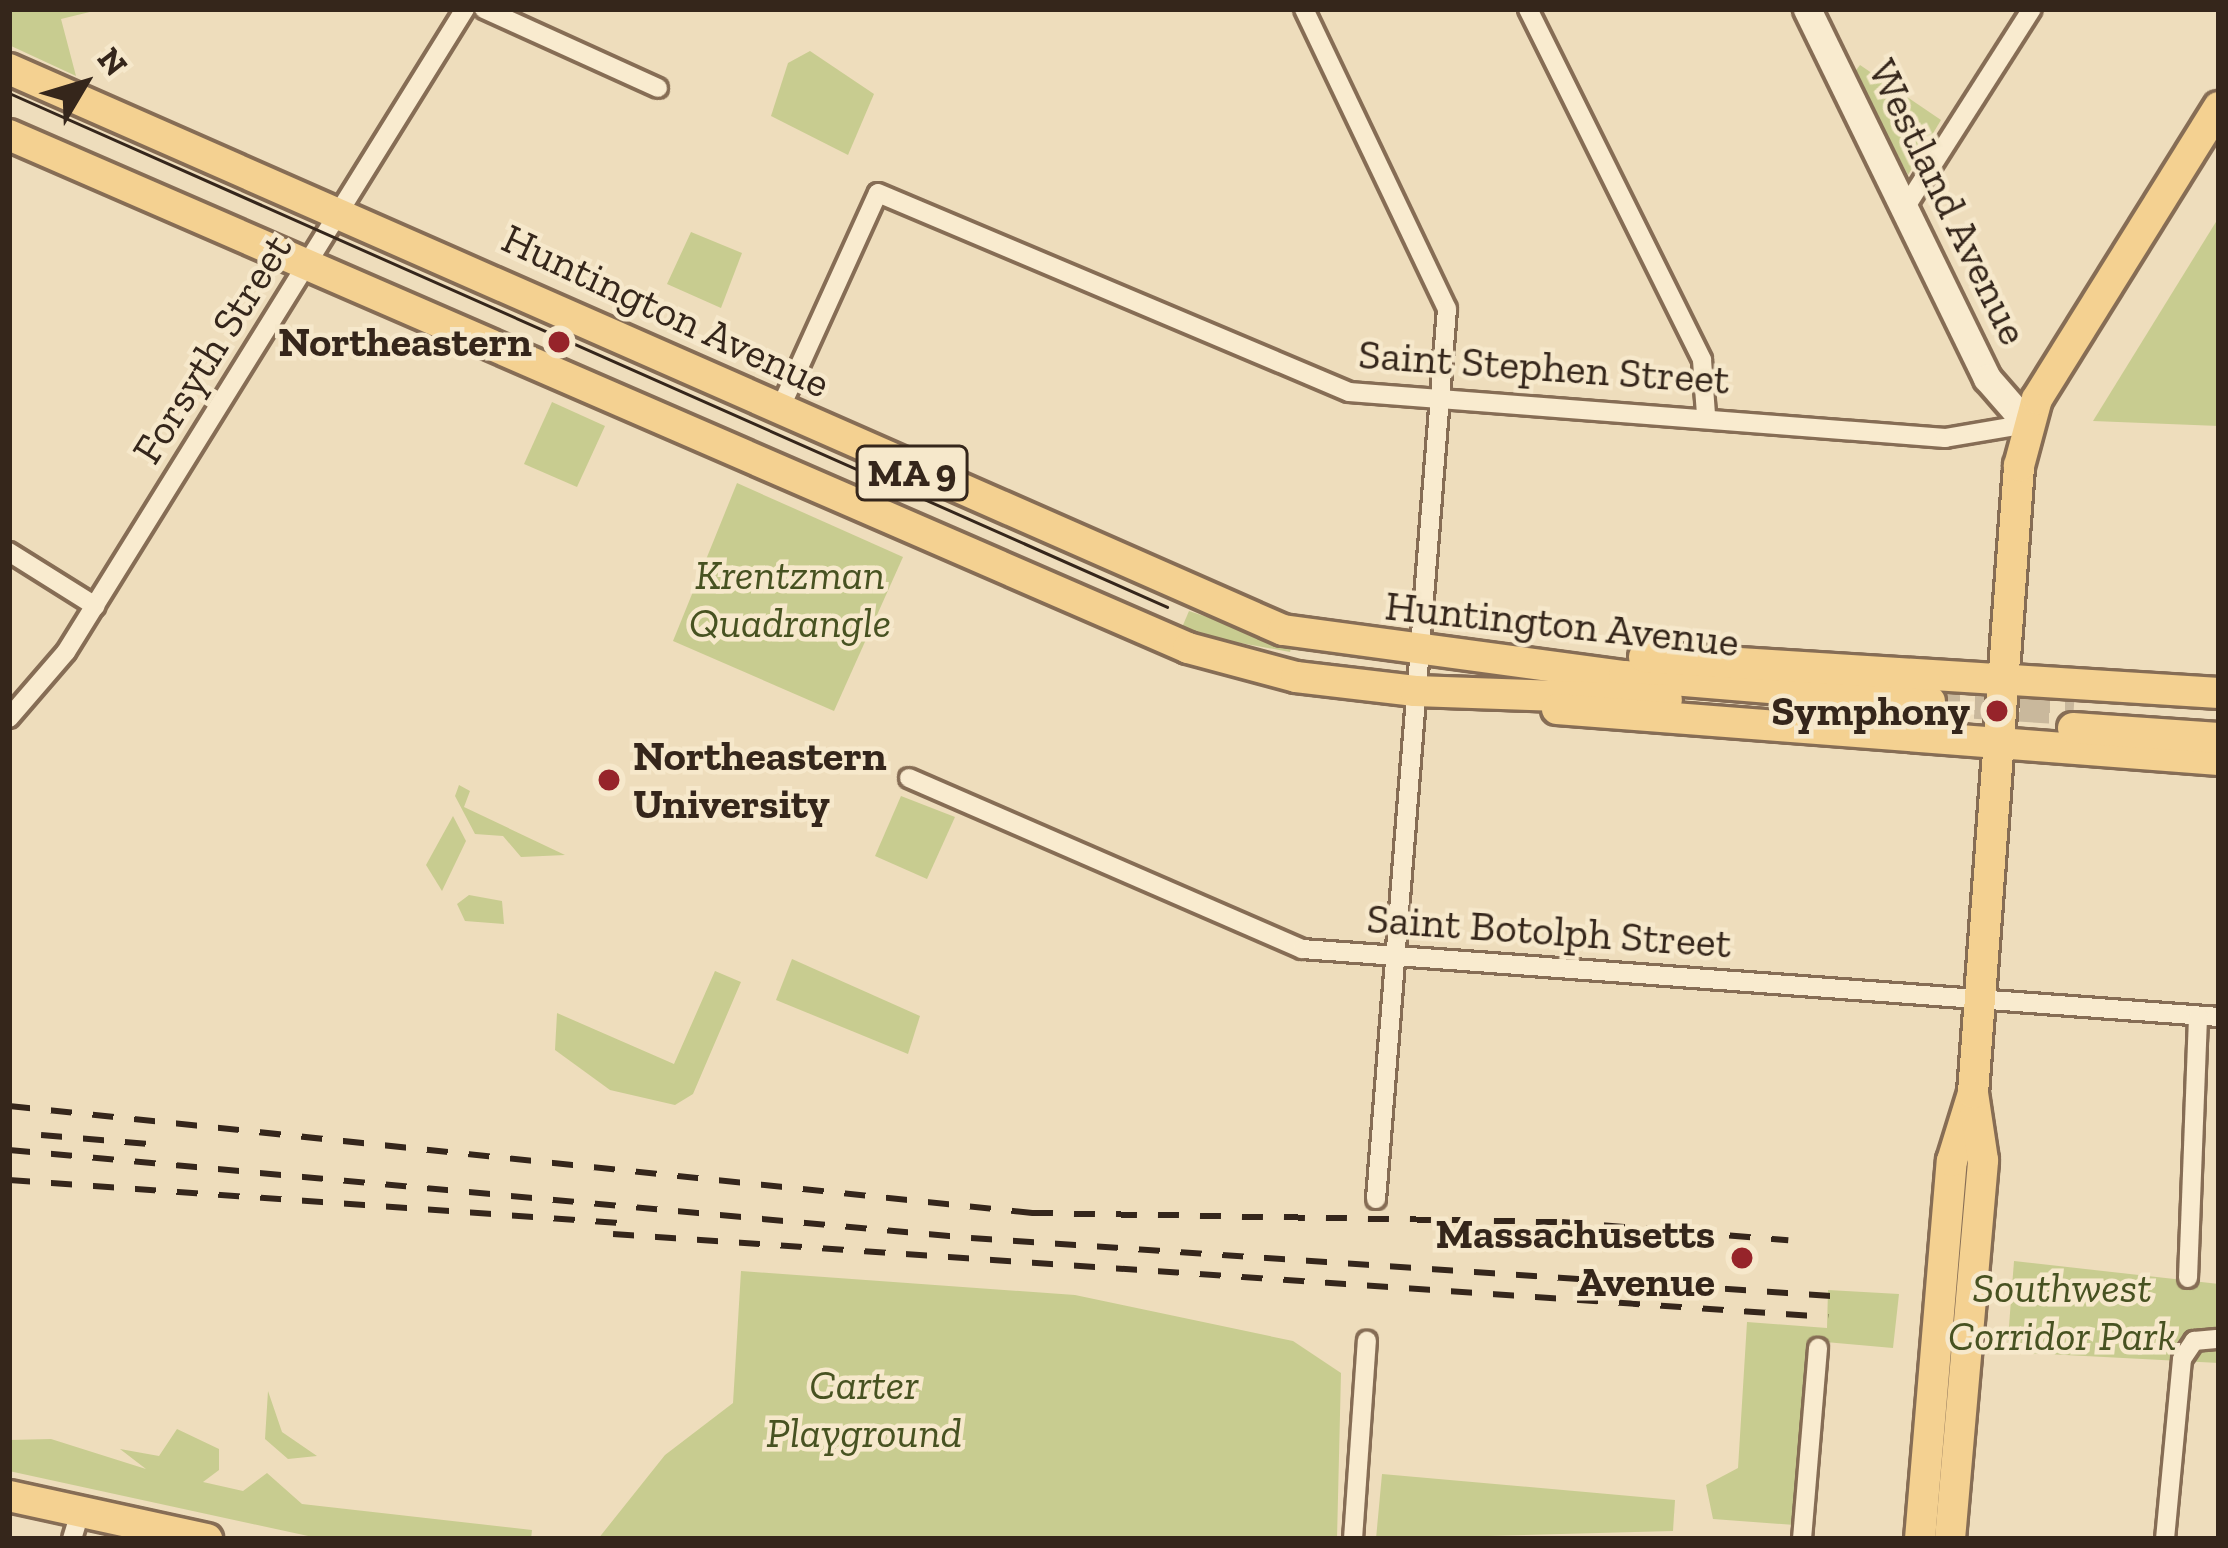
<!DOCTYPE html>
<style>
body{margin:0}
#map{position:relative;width:2228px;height:1548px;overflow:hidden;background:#eeddbc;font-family:"Zilla Slab",serif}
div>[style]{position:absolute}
.green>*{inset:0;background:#c8cc90}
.primary-tunnel>*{height:30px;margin-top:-15px;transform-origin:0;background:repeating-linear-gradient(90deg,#c9b89c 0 30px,transparent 0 45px)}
.roads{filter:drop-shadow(3px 0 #866d55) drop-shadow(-3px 0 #866d55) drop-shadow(0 3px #866d55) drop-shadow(0 -3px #866d55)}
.street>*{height:18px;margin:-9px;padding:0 9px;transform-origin:9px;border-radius:9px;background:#f9ebcf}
.secondary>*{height:27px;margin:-13.5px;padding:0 13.5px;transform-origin:13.5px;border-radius:13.5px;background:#f9ebcf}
.primary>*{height:30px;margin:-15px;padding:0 15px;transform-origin:15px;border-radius:15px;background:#f4d191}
.tram>*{height:3px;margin:-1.5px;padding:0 1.5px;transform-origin:1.5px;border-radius:1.5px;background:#35261b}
.rail>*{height:6px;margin-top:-3px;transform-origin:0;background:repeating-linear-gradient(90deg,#35261b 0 21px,transparent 0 42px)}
.dots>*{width:33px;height:33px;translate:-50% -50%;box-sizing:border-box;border:6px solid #f6e8cb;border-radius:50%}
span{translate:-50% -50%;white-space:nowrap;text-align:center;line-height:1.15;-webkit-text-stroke:9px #f6e8cb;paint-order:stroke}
.shield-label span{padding:3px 9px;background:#f6e8cb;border:3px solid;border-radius:9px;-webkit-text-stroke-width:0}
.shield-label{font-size:39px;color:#35261b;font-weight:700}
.street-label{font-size:42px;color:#35261b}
.poi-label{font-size:42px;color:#35261b;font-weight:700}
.right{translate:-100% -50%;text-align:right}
.left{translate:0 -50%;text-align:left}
.park-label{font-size:42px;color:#475221;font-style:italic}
.frame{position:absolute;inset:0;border:12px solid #35261b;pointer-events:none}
.north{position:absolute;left:24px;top:24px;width:120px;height:120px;-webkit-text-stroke:9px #f6e8cb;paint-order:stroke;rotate:52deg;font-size:33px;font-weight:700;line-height:48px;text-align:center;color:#35261b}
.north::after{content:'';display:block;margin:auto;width:42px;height:54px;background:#35261b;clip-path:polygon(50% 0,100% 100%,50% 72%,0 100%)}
</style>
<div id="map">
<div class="green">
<div style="clip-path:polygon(9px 9px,102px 9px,61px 19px,76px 76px,9px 45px)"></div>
<div style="clip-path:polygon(810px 51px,874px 94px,848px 155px,771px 116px,788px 63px)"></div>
<div style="clip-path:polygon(1860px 65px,1941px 120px,1908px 175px,1854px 73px)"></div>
<div style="clip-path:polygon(2219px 217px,2219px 426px,2093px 421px)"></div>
<div style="clip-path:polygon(691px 232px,742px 253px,721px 308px,667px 284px)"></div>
<div style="clip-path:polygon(552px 402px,605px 426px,577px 487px,524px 464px)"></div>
<div style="clip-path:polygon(737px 483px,903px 557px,834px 711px,673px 641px)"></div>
<div style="clip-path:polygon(1189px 611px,1292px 645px,1290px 652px,1180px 632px)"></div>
<div style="clip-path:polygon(459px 785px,470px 791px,464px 807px,565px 855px,521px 857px,503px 836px,475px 834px,455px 796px)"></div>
<div style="clip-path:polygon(901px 796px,955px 817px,927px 879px,875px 856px)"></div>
<div style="clip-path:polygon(453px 816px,466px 841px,442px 891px,426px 865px)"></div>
<div style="clip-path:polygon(469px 895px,502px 901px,504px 924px,465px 921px,457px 904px)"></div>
<div style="clip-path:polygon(792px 959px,920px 1016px,908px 1054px,776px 1000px)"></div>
<div style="clip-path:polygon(715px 971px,741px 982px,693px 1094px,675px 1105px,610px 1090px,555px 1050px,557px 1013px,674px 1064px)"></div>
<div style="clip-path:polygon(2014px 1261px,2219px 1284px,2219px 1363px,2007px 1352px)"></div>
<div style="clip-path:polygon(741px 1271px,1075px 1295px,1293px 1341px,1341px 1373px,1337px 1539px,598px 1539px,665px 1455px,733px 1403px)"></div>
<div style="clip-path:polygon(1828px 1290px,1899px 1294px,1893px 1348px,1814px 1341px,1795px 1525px,1713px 1519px,1706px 1485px,1738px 1468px,1747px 1322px,1827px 1328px)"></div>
<div style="clip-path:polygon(268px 1391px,282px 1432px,317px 1456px,288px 1459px,265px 1439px)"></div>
<div style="clip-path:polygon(177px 1429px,219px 1449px,219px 1470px,203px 1482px,243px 1491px,267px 1473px,302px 1504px,532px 1530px,531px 1539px,322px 1539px,9px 1471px,9px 1440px,51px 1439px,146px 1469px,120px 1449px,159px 1456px)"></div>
<div style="clip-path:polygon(1382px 1474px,1675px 1500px,1673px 1531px,1376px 1539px)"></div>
</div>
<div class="primary-tunnel">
<div style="left:1930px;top:701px;width:144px;rotate:3.6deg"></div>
</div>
<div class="roads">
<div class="street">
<div style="left:484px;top:9px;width:191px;rotate:24.4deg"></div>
<div style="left:1304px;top:9px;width:332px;rotate:64.5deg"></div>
<div style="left:1447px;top:309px;width:893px;rotate:94.56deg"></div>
<div style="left:1528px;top:9px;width:392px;rotate:63.6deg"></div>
<div style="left:1702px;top:360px;width:54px;rotate:85.8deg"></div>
<div style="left:1905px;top:208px;width:236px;rotate:-57.5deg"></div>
<div style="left:779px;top:411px;width:239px;rotate:-65.6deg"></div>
<div style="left:878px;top:193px;width:511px;rotate:22.9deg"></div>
<div style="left:1349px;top:392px;width:598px;rotate:4.41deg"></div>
<div style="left:1945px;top:438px;width:83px;rotate:-9.7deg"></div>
<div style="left:9px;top:552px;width:102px;rotate:32.1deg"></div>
<div style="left:9px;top:718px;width:87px;rotate:-49.2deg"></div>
<div style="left:66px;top:652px;width:757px;rotate:-58.18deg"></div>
<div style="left:909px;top:778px;width:429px;rotate:23.5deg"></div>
<div style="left:1302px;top:949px;width:920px;rotate:4.24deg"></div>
<div style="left:2188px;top:1278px;width:262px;rotate:-87.8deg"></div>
<div style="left:72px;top:1539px;width:28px;rotate:-73deg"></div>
<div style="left:1353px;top:1539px;width:199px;rotate:-86deg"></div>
<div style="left:1802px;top:1539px;width:192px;rotate:-85.2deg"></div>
<div style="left:2165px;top:1539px;width:181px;rotate:-84.6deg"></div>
<div style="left:2182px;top:1359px;width:22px;rotate:-56deg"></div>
<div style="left:2194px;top:1341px;width:25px;rotate:-5deg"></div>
</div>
<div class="secondary">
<div style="left:1807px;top:9px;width:411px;rotate:64deg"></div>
<div style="left:1987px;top:378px;width:61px;rotate:49deg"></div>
</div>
<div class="primary">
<div style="left:9px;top:69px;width:1392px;rotate:23.77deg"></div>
<div style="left:1283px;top:630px;width:344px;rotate:7.7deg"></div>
<div style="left:1624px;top:676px;width:307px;rotate:4.7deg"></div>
<div style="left:9px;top:135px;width:1286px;rotate:23.51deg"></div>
<div style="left:1188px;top:648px;width:112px;rotate:15deg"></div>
<div style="left:1296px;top:677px;width:120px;rotate:6.7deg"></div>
<div style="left:1415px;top:691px;width:252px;rotate:2deg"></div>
<div style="left:1644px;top:657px;width:576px;rotate:3.58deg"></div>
<div style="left:1557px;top:709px;width:664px;rotate:4.41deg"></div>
<div style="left:2073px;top:728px;width:146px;rotate:3.9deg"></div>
<div style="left:9px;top:1496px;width:203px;rotate:12.3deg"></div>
<div style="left:1920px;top:1539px;width:379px;rotate:-85.2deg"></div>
<div style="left:1952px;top:1161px;width:71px;rotate:-72.8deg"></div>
<div style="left:1950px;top:1539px;width:380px;rotate:-85deg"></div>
<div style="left:1983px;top:1160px;width:68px;rotate:-98.5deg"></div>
<div style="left:1973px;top:1093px;width:629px;rotate:-85.8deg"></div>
<div style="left:2019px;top:466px;width:69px;rotate:-75deg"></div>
<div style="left:2037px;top:399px;width:344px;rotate:-58.1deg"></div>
</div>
</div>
<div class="tram">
<div style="left:9px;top:93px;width:1267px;rotate:23.93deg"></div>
</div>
<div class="rail">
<div style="left:9px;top:1106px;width:1029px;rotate:5.97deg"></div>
<div style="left:1032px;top:1213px;width:530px;rotate:0.97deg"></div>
<div style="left:1562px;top:1222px;width:227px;rotate:4.6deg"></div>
<div style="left:41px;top:1135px;width:120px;rotate:4.8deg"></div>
<div style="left:9px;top:1150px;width:966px;rotate:5.23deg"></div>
<div style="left:971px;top:1238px;width:862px;rotate:3.86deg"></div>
<div style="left:9px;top:1180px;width:626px;rotate:4.03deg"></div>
<div style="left:613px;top:1234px;width:1218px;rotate:3.91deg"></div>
</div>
<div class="dots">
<div style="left:559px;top:342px;background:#96242a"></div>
<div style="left:1997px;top:711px;background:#96242a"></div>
<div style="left:609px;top:780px;background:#96242a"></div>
<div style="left:1742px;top:1258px;background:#96242a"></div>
</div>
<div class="shield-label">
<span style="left:912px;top:473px">MA 9</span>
</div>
<div class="street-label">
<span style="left:1948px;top:202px;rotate:64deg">Westland Avenue</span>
<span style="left:666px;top:311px;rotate:25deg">Huntington Avenue</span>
<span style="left:212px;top:349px;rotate:-58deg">Forsyth Street</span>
<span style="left:1544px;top:367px;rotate:4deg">Saint Stephen Street</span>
<span style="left:1562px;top:624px;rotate:6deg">Huntington Avenue</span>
<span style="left:1549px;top:931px;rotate:4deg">Saint Botolph Street</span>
</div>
<div class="poi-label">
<span class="right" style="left:532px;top:342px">Northeastern</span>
<span class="right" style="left:1970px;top:711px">Symphony</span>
<span class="left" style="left:633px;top:780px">Northeastern<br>University</span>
<span class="right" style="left:1715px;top:1258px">Massachusetts<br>Avenue</span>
</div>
<div class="park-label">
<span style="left:790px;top:599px">Krentzman<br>Quadrangle</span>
<span style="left:2062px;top:1312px">Southwest<br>Corridor Park</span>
<span style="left:864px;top:1409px">Carter<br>Playground</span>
</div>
<div class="frame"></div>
<div class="north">N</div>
</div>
